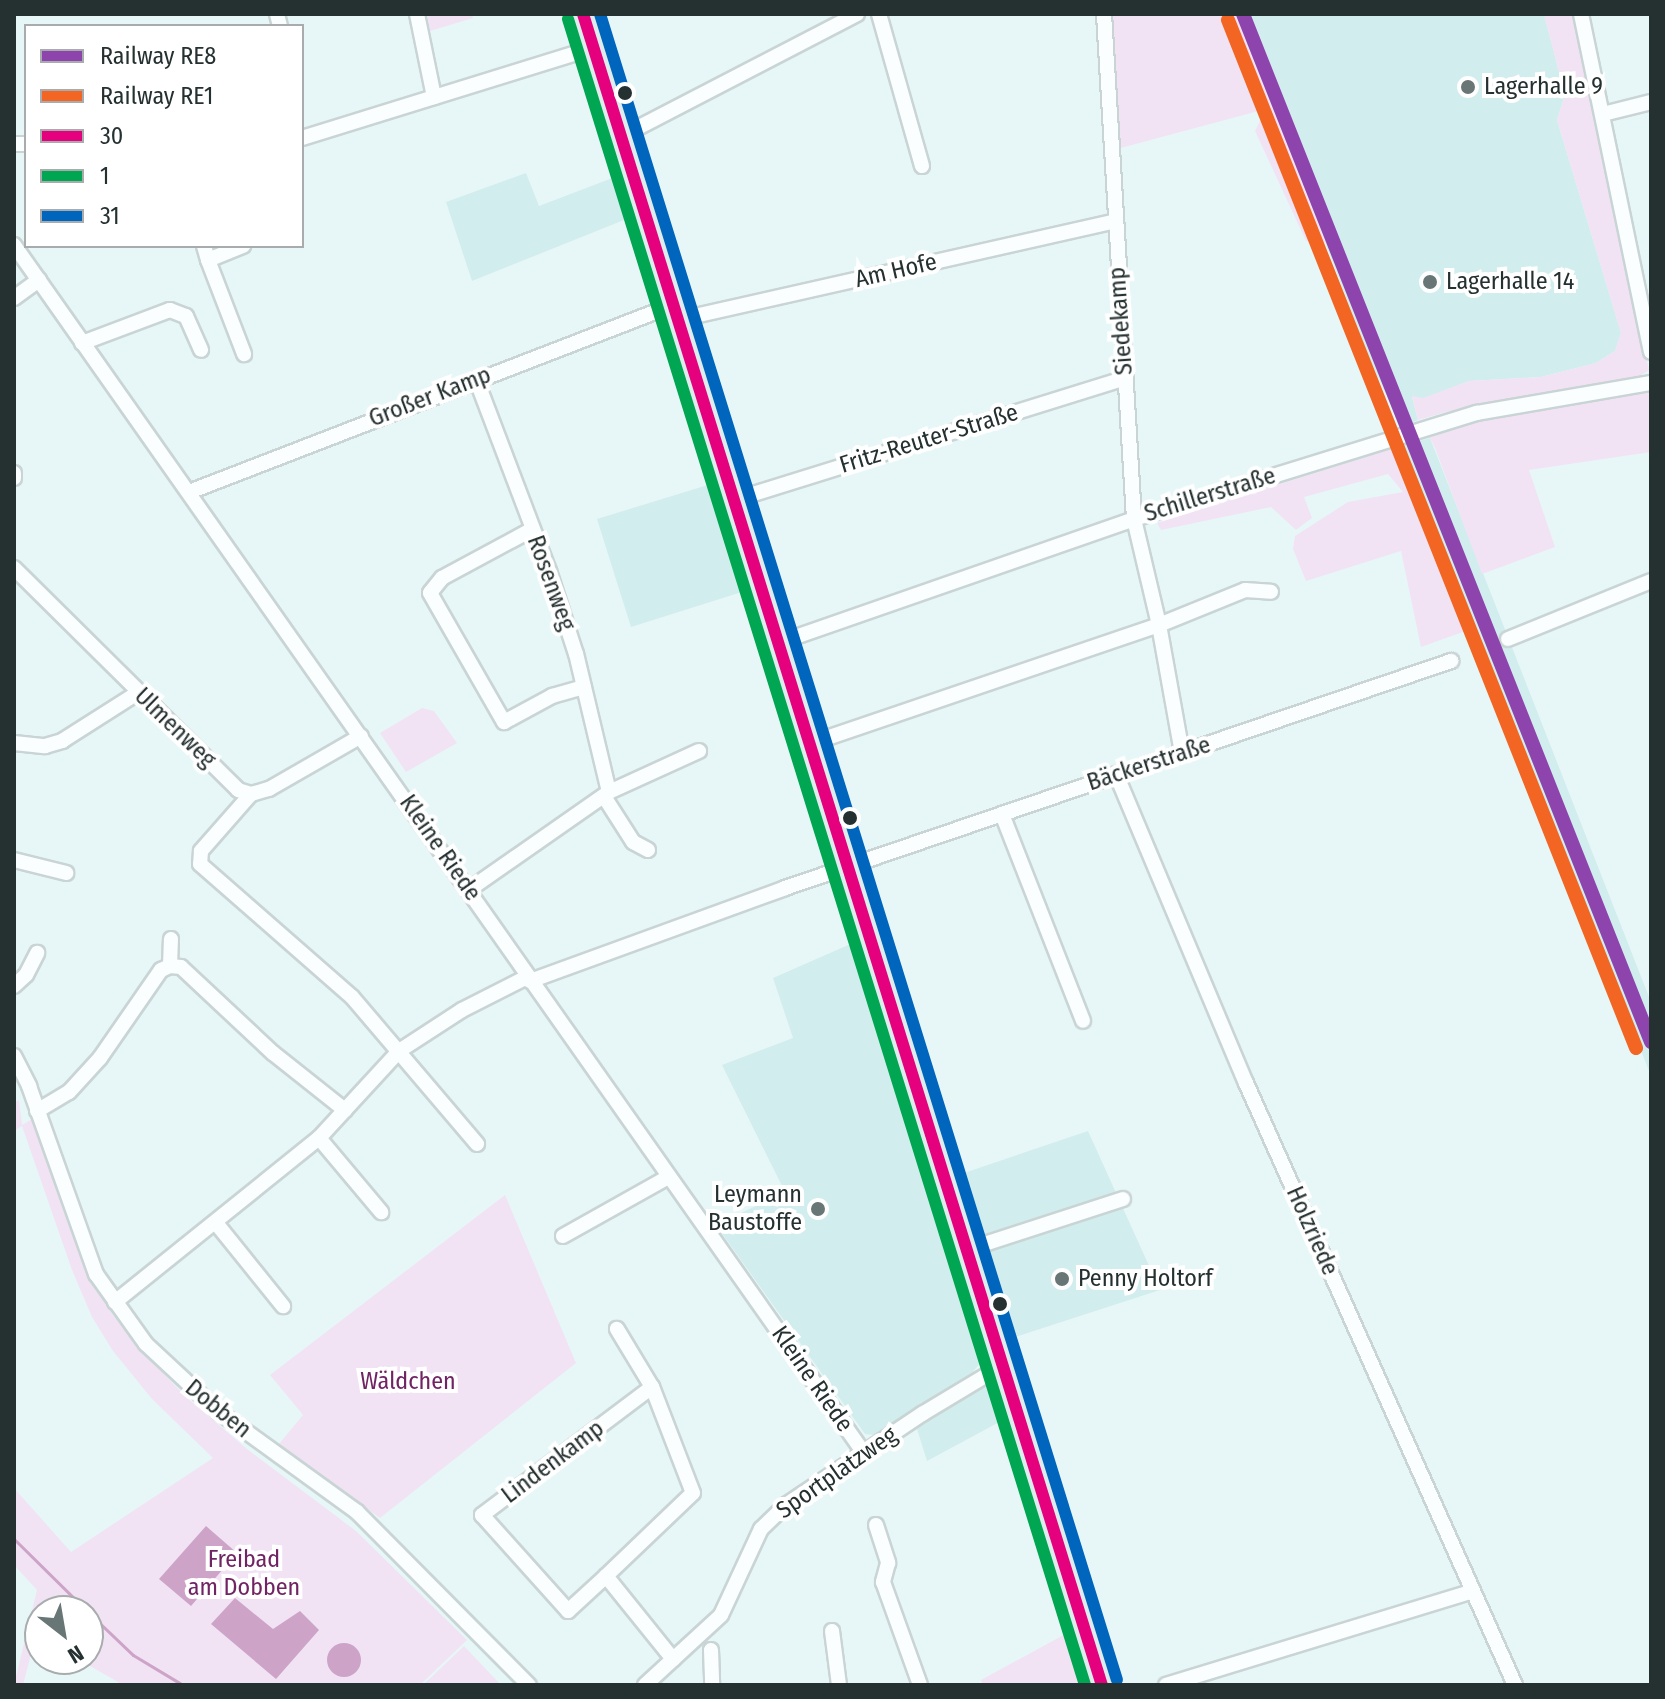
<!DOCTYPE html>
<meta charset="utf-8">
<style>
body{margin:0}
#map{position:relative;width:1665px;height:1699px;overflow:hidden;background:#e7f7f8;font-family:"Fira Sans Condensed",sans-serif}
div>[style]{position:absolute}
.built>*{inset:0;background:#d2edee}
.green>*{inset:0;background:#f1e3f4}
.water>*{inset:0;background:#cda4c8}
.round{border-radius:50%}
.stream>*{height:3px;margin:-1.5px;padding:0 1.5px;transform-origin:1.5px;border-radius:1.5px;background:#cda4c8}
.roads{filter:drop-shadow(2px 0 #c9d4d5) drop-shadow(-2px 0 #c9d4d5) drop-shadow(0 2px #c9d4d5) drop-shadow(0 -2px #c9d4d5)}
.minor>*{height:14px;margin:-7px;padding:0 7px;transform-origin:7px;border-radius:7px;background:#fbfefe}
.primary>*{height:22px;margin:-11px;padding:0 11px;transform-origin:11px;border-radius:11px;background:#dfeced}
.bus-1>*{height:12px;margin:-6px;padding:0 6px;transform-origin:6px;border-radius:6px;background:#e5007d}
.bus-2>*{height:12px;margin:-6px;padding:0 6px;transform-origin:6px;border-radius:6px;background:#00a651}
.bus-3>*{height:12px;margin:-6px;padding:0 6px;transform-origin:6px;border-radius:6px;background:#0065bd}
.rail-1>*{height:14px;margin:-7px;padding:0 7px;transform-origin:7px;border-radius:7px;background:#8e44ad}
.rail-2>*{height:14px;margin:-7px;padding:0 7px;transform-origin:7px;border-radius:7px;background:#f26522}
.dots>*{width:22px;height:22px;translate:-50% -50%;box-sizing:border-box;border:4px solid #fff;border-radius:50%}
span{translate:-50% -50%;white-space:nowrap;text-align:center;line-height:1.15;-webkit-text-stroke:8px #fff;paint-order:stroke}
.poi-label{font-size:24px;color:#253030}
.left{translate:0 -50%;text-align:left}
.right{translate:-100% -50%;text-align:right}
.street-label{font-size:24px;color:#253030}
.park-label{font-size:24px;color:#712464}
.frame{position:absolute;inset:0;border:16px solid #253030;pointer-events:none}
.legend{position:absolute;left:24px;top:24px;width:280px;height:224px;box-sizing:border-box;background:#fff;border:2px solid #a8acac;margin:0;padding:10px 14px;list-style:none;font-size:24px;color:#253030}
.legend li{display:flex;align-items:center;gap:16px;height:40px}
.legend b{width:40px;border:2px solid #a8acac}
.north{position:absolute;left:24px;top:1595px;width:80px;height:80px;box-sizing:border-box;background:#fff;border:2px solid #a8acac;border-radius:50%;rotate:149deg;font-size:22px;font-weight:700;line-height:32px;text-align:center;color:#253030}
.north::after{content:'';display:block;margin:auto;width:28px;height:36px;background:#697676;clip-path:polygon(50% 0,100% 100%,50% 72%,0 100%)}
</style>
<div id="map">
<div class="built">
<div style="clip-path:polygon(1238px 14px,1544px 14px,1565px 95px,1557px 120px,1621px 333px,1615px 351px,1596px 363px,1541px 377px,1469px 381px,1423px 399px,1412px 397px,1418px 420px,1401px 427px,1370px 360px)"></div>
<div style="clip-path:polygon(526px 173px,539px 206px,615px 177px,629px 218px,472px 281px,446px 202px)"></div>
<div style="clip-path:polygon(1430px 438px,1651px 1002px,1651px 1076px,1401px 446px)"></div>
<div style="clip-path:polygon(711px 484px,745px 591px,631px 627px,597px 519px)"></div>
<div style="clip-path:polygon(855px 942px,969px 1311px,969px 1332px,981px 1362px,972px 1373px,874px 1435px,865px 1434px,716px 1225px,785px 1192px,722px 1065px,793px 1038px,773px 978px)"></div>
<div style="clip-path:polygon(1088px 1131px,1160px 1290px,1006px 1340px,994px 1285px,983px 1266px,958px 1175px)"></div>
<div style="clip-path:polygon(995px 1385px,1005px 1419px,927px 1461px,917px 1429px,976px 1390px)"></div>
</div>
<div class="green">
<div style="clip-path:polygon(427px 14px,472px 14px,473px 18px,430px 31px)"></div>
<div style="clip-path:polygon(1109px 14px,1238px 14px,1326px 243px,1306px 241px,1255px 131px,1266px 109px,1117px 149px)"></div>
<div style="clip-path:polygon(1544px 14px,1576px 14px,1649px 370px,1631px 382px,1446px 412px,1418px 420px,1412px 396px,1423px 398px,1469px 381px,1541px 377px,1596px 363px,1615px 351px,1621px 333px,1557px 120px,1565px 95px)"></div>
<div style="clip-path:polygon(1651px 391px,1651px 452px,1529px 470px,1555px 547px,1482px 574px,1435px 448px,1430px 438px,1423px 434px,1472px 418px)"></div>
<div style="clip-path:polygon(1401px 446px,1474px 628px,1421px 647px,1401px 551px,1306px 581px,1293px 549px,1295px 536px,1348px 502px,1403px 492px,1388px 474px,1304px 497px,1312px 518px,1296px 530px,1271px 507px,1161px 530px,1157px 523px)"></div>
<div style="clip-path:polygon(422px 708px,434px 711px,457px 743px,406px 772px,380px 733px)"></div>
<div style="clip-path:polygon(19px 1100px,22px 1125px,32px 1119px,79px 1254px,112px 1314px,140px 1349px,186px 1397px,247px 1449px,356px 1531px,467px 1640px,420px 1685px,123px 1685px,78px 1659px,88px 1659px,88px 1611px,40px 1611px,40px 1637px,36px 1635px,23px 1685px,14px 1685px,37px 1590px,14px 1565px,14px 1488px,71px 1552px,213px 1458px,152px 1399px,113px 1351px,92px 1317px,72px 1270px,22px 1126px,14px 1131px,14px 1103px)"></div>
<div style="clip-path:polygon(505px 1195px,576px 1363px,380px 1518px,278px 1445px,303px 1415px,270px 1375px)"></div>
<div style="clip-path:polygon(1071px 1631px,1087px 1685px,983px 1685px,981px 1680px)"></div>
<div style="clip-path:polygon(464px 1646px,501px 1685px,423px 1685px)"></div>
</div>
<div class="water">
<div style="clip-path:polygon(206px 1526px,237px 1553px,191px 1606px,159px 1579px)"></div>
<div style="clip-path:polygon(235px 1598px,273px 1629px,300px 1611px,319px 1630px,276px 1679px,211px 1624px)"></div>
<div class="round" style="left:327px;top:1643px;width:34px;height:34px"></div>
</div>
<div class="stream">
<div style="left:14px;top:1539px;width:103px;rotate:44.6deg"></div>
<div style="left:88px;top:1612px;width:62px;rotate:43.7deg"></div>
<div style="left:133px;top:1655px;width:58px;rotate:31deg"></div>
</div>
<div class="roads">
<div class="minor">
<div style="left:277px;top:14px;width:12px;rotate:76deg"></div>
<div style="left:417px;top:14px;width:85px;rotate:78.4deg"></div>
<div style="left:879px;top:14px;width:158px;rotate:74.2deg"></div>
<div style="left:1104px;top:14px;width:506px;rotate:86.6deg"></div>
<div style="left:1134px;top:519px;width:109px;rotate:76.7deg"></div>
<div style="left:1159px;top:625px;width:130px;rotate:79.8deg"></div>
<div style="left:1581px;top:14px;width:345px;rotate:78.3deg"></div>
<div style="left:1603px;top:114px;width:49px;rotate:-14deg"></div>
<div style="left:620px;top:137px;width:267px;rotate:-27.4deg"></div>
<div style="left:302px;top:138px;width:305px;rotate:-17.2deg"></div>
<div style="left:14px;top:144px;width:12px"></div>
<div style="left:14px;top:245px;width:1477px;rotate:54.87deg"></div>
<div style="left:204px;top:246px;width:15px;rotate:74deg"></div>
<div style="left:208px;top:260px;width:38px;rotate:-22deg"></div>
<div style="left:208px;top:260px;width:101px;rotate:69deg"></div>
<div style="left:14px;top:298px;width:31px;rotate:-36deg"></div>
<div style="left:677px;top:320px;width:449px;rotate:-12.7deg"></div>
<div style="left:82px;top:343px;width:94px;rotate:-20.6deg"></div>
<div style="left:170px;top:310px;width:17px;rotate:21deg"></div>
<div style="left:186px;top:316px;width:37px;rotate:66deg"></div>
<div style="left:14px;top:473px;width:5px;rotate:90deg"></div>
<div style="left:189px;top:492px;width:519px;rotate:-21.12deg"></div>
<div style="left:734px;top:500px;width:410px;rotate:-17.3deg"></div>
<div style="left:531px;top:530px;width:101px;rotate:151.7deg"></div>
<div style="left:442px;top:578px;width:19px;rotate:129deg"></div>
<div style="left:430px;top:593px;width:149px;rotate:60.2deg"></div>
<div style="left:504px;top:722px;width:55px;rotate:-28.4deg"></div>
<div style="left:552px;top:696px;width:33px;rotate:-16deg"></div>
<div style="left:14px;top:568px;width:315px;rotate:44.7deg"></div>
<div style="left:238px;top:790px;width:14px;rotate:17deg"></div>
<div style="left:251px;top:794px;width:19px;rotate:-16deg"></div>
<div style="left:269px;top:789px;width:106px;rotate:-29.9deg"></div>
<div style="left:1508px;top:639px;width:154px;rotate:-22.1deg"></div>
<div style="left:778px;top:643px;width:377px;rotate:-19.2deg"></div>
<div style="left:1134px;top:519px;width:359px;rotate:-17.2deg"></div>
<div style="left:1477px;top:413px;width:177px;rotate:-9.8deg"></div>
<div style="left:14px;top:743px;width:31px;rotate:6deg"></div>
<div style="left:45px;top:746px;width:18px;rotate:-16deg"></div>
<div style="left:62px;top:741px;width:91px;rotate:-32.5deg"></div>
<div style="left:809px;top:744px;width:370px;rotate:-18.8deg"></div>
<div style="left:1159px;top:625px;width:93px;rotate:-22.1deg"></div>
<div style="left:1245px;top:590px;width:26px;rotate:4deg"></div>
<div style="left:1116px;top:774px;width:335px;rotate:67.2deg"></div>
<div style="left:1246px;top:1083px;width:659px;rotate:65.92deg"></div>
<div style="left:609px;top:792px;width:99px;rotate:-24.5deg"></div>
<div style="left:251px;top:794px;width:76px;rotate:131.3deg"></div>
<div style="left:201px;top:851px;width:13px;rotate:94deg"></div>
<div style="left:200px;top:864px;width:202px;rotate:41.2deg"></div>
<div style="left:352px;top:997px;width:193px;rotate:49.6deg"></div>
<div style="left:605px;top:798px;width:52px;rotate:57.5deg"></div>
<div style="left:633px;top:842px;width:17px;rotate:28deg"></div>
<div style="left:1002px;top:814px;width:222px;rotate:68.6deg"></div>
<div style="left:14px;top:860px;width:54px;rotate:14deg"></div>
<div style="left:470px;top:889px;width:169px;rotate:-34.9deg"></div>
<div style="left:609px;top:792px;width:142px;rotate:-103.4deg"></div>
<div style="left:576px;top:654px;width:87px;rotate:-108deg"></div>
<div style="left:549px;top:571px;width:205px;rotate:-110.8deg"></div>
<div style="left:170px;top:966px;width:11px;rotate:5deg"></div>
<div style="left:181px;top:967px;width:126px;rotate:43.1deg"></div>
<div style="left:273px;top:1053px;width:92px;rotate:38.4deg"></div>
<div style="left:530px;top:981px;width:271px;rotate:-20deg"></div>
<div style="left:785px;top:888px;width:704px;rotate:-18.82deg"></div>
<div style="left:14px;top:986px;width:16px;rotate:-43deg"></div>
<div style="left:26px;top:975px;width:25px;rotate:-63deg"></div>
<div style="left:14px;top:1056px;width:34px;rotate:63deg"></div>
<div style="left:29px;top:1086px;width:200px;rotate:70.4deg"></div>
<div style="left:96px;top:1274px;width:86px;rotate:54.5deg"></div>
<div style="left:146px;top:1344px;width:100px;rotate:43deg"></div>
<div style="left:219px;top:1412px;width:170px;rotate:35.9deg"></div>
<div style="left:357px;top:1512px;width:244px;rotate:45.2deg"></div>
<div style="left:37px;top:1111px;width:37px;rotate:-31deg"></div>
<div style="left:69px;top:1092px;width:46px;rotate:-47.6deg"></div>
<div style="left:100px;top:1058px;width:107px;rotate:-55.3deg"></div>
<div style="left:161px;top:970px;width:10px;rotate:-24deg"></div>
<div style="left:170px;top:966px;width:27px;rotate:-88deg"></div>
<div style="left:319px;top:1138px;width:97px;rotate:50deg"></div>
<div style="left:216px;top:1223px;width:107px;rotate:51.1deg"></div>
<div style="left:563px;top:1236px;width:120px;rotate:-29.3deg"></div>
<div style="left:966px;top:1250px;width:165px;rotate:-18deg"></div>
<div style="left:115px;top:1302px;width:262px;rotate:-38.8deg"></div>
<div style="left:319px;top:1138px;width:118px;rotate:-47.4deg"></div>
<div style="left:399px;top:1051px;width:75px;rotate:-33.1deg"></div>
<div style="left:462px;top:1010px;width:73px;rotate:-26.9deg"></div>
<div style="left:652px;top:1387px;width:213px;rotate:143deg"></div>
<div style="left:482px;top:1515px;width:129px;rotate:48.1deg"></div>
<div style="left:568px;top:1611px;width:52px;rotate:-42.6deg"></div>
<div style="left:606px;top:1576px;width:107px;rotate:51.1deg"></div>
<div style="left:876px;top:1525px;width:40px;rotate:72deg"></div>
<div style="left:888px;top:1563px;width:20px;rotate:105deg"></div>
<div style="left:883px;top:1582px;width:109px;rotate:70.2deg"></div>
<div style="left:606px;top:1576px;width:120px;rotate:-43.7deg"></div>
<div style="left:693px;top:1493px;width:114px;rotate:-111.1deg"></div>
<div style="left:652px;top:1387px;width:68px;rotate:-121.1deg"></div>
<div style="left:832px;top:1631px;width:54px;rotate:82.6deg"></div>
<div style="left:711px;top:1650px;width:35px;rotate:88deg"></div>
<div style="left:645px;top:1685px;width:103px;rotate:-42.6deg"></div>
<div style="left:721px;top:1615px;width:95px;rotate:-65.1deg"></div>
<div style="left:761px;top:1529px;width:35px;rotate:-44deg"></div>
<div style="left:786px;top:1505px;width:164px;rotate:-33.8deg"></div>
<div style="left:922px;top:1414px;width:93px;rotate:-31deg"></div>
<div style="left:1166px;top:1685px;width:321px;rotate:-17deg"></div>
</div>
<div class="primary">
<div style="left:583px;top:14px;width:1750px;rotate:72.75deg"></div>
</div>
</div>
<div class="bus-1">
<div style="left:583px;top:14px;width:1750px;rotate:72.75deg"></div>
</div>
<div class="bus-2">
<div style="left:568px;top:19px;width:1744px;rotate:72.76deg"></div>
</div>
<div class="bus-3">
<div style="left:600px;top:14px;width:1744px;rotate:72.76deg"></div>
</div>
<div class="rail-1">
<div style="left:1243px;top:14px;width:1106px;rotate:68.35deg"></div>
</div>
<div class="rail-2">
<div style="left:1228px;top:20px;width:1106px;rotate:68.35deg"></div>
</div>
<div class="dots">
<div style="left:1468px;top:87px;background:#697676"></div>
<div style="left:625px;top:93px;background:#253030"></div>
<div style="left:1430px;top:282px;background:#697676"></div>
<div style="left:850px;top:818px;background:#253030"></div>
<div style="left:818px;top:1209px;background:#697676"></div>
<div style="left:1062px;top:1279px;background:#697676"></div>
<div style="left:1000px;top:1304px;background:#253030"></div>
</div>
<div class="poi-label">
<span class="left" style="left:1484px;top:87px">Lagerhalle 9</span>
<span class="left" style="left:1446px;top:282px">Lagerhalle 14</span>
<span class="right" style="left:802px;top:1209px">Leymann<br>Baustoffe</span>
<span class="left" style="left:1078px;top:1279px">Penny Holtorf</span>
</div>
<div class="street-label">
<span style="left:896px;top:271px;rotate:-13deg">Am Hofe</span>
<span style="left:1121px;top:321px;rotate:-94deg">Siedekamp</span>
<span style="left:430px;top:397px;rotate:-21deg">Großer Kamp</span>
<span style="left:929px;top:439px;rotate:-17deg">Fritz-Reuter-Straße</span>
<span style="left:1210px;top:495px;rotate:-17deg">Schillerstraße</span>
<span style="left:551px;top:583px;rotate:70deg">Rosenweg</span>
<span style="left:175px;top:728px;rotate:44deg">Ulmenweg</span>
<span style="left:1149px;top:764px;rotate:-18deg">Bäckerstraße</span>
<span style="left:440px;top:848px;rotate:55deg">Kleine Riede</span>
<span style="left:1312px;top:1231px;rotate:66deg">Holzriede</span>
<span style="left:812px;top:1379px;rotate:55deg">Kleine Riede</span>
<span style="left:218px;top:1409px;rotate:39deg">Dobben</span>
<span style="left:553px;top:1462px;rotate:-37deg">Lindenkamp</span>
<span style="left:837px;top:1473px;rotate:-35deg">Sportplatzweg</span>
</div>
<div class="park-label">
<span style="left:408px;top:1382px">Wäldchen</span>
<span style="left:244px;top:1574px">Freibad<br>am Dobben</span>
</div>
<div class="frame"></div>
<ul class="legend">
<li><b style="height:10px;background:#8e44ad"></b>Railway RE8</li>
<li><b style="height:10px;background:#f26522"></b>Railway RE1</li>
<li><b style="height:10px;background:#e5007d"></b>30</li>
<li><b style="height:10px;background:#00a651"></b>1</li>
<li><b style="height:10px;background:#0065bd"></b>31</li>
</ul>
<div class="north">N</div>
</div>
